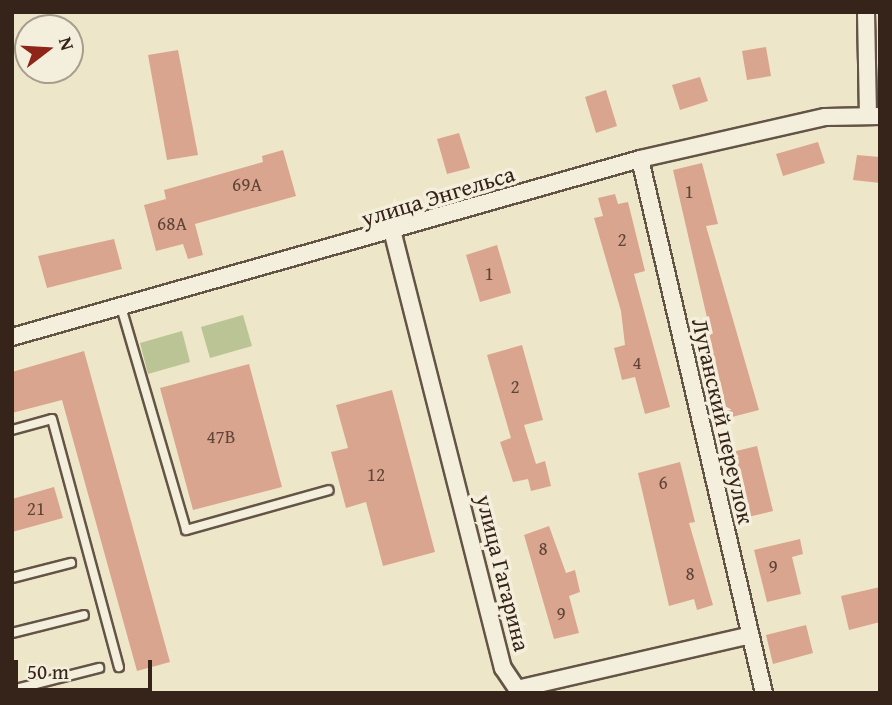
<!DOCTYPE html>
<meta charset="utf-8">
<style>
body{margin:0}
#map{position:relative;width:892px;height:705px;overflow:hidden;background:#eee6c9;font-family:"Gentium Book Plus",serif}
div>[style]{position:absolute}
.green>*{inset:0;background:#bac495}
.building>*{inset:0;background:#daa58f}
.roads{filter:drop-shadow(2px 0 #645446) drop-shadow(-2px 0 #645446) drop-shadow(0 2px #645446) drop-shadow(0 -2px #645446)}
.service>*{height:8px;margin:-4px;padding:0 4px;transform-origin:4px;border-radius:4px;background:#f4efdc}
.minor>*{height:16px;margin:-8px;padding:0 8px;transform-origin:8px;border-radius:8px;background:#f4efdc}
span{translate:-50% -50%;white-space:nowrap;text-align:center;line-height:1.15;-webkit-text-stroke:7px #f4efdc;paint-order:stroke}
.number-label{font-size:19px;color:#5f4437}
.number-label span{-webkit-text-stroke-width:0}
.street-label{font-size:23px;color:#36231a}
.frame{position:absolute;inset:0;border:14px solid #36231a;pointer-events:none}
.north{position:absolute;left:14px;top:14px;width:70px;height:70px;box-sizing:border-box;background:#f4efdc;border:2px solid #a89d8e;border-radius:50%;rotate:73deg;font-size:19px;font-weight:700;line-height:28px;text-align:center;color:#36231a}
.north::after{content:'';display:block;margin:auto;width:24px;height:32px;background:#8f2418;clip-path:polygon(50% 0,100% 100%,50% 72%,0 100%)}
.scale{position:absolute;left:14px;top:660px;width:138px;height:32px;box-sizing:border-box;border:4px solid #36231a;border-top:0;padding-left:9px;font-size:21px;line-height:24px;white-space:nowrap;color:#36231a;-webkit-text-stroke:5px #f4efdc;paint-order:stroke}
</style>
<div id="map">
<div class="green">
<div style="clip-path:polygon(243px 315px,252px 346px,210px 358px,201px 327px)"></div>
<div style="clip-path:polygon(182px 331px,190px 362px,148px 374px,140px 343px)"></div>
</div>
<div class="building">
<div style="clip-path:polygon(766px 47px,771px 76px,747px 80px,742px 51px)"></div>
<div style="clip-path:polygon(178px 50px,198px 155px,167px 160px,148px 55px)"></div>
<div style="clip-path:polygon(700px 77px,708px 101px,680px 110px,672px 85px)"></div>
<div style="clip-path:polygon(606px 90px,617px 126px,596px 133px,585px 97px)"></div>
<div style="clip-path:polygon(459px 133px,470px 168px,447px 174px,437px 139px)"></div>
<div style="clip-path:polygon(818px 142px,825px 163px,783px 176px,776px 154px)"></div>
<div style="clip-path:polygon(283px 150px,296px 196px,195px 224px,203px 255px,188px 259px,183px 244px,156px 251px,144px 205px,166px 199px,164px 190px,263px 162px,262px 156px)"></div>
<div style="clip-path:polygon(857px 155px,880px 157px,880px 183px,853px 180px)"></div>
<div style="clip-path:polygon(702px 163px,718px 224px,706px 226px,759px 410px,728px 418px,699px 338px,711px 335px,673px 170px)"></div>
<div style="clip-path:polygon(615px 194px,618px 204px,628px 202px,645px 271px,634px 274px,670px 407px,645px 414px,635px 377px,622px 380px,614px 348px,625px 345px,621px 311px,594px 218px,603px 216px,598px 198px)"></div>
<div style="clip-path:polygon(114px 239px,122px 269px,47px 288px,38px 256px)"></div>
<div style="clip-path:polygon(497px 245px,511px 293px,480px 302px,466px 255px)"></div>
<div style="clip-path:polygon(522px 345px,543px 420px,524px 425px,536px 464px,545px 461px,551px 486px,531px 491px,528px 479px,513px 482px,500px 442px,511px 438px,487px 355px)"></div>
<div style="clip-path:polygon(84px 351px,170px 662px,137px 671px,62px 400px,12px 413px,12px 372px)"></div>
<div style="clip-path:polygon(249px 364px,282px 487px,193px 510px,160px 388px)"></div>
<div style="clip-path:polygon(392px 390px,435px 552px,383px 566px,366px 502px,346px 508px,331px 452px,348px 448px,336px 405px)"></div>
<div style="clip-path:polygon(757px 446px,773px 511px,748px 517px,732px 452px)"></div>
<div style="clip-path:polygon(680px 462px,695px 522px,689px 523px,713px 605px,697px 610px,694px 599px,669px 606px,638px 473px)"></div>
<div style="clip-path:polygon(54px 487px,63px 518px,12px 532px,12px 499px)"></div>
<div style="clip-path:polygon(549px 526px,566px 573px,575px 570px,580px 592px,569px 596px,579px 633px,554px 639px,524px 535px)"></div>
<div style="clip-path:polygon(800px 539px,803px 554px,792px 557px,801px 594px,767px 602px,754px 550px)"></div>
<div style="clip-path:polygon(880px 587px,880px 622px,849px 630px,841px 596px)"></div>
<div style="clip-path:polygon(806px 625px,813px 653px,773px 664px,766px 635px)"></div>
</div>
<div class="roads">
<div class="service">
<div style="left:121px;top:307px;width:232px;rotate:73.7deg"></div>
<div style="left:186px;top:530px;width:148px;rotate:-15.6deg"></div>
<div style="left:12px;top:430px;width:41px;rotate:-15.4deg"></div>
<div style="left:52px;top:419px;width:257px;rotate:74.9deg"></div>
<div style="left:12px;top:578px;width:61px;rotate:-14.3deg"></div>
<div style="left:12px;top:633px;width:74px;rotate:-14deg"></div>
<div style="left:12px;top:690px;width:90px;rotate:-14.2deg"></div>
</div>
<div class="minor">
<div style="left:866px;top:12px;width:103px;rotate:88.9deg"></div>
<div style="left:640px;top:159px;width:548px;rotate:76.93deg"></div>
<div style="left:393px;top:234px;width:448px;rotate:75.8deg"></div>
<div style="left:503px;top:668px;width:25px;rotate:56deg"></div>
<div style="left:517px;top:689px;width:239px;rotate:-13deg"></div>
<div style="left:12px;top:337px;width:653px;rotate:-15.82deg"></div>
<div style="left:640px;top:159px;width:190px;rotate:-12.8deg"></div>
<div style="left:825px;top:117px;width:55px;rotate:-1deg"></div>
</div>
</div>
<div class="number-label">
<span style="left:247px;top:185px">69А</span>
<span style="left:689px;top:192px">1</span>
<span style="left:172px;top:224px">68А</span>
<span style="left:622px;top:240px">2</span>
<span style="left:489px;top:274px">1</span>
<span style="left:637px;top:363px">4</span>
<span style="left:515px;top:387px">2</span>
<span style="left:221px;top:437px">47В</span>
<span style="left:376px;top:475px">12</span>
<span style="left:663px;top:483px">6</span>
<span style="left:36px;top:509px">21</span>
<span style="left:543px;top:549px">8</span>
<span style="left:773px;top:567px">9</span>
<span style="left:690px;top:574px">8</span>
<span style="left:561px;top:614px">9</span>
</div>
<div class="street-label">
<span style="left:438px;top:196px;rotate:-17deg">улица Энгельса</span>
<span style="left:723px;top:421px;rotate:77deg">Луганский переулок</span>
<span style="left:503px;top:573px;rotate:76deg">улица Гагарина</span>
</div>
<div class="frame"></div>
<div class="north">N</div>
<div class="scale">50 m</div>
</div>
